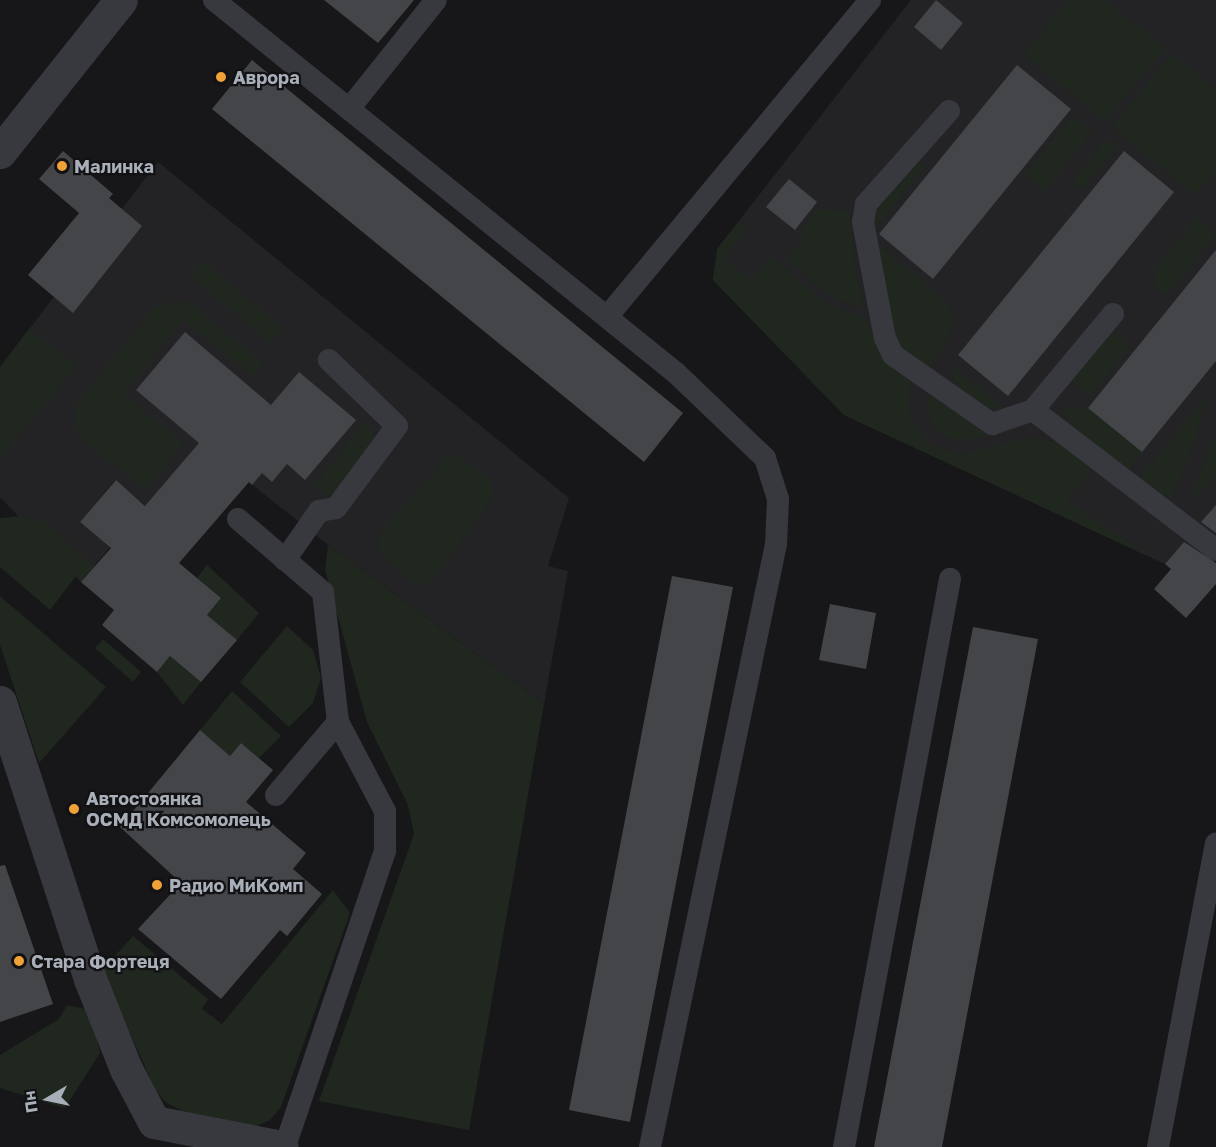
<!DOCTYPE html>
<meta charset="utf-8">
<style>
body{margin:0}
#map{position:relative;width:1216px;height:1147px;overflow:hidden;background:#171719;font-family:"Golos Text",sans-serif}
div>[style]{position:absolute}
.built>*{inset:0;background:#232326}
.green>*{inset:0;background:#1f271f}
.building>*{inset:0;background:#434549}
.service>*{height:22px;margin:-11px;padding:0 11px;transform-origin:11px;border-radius:11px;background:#38393e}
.minor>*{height:33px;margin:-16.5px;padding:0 16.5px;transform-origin:16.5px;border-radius:16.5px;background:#38393e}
.tertiary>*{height:33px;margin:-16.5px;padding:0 16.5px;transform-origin:16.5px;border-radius:16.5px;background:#38393e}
.dots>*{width:16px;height:16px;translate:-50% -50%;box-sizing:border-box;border:3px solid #121214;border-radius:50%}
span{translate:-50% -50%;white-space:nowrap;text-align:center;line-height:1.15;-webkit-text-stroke:4.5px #121214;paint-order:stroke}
.poi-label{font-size:18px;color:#a9afb8;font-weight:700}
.left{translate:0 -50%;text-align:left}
.north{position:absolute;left:18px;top:1069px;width:60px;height:60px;-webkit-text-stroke:4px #121214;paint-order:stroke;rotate:261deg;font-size:16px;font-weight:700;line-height:24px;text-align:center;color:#a9afb8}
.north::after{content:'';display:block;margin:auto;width:21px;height:27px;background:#a9afb8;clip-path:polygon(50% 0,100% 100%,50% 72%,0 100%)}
</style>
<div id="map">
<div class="built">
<div style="clip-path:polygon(911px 0,1216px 0,1216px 560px,1209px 568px,1182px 545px,1165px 564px,844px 415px,713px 280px,717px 249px)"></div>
<div style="clip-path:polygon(158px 162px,569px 498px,548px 566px,568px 571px,544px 704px,328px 545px,240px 475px,146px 506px,115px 480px,80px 522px,110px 547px,81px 582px,0 497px,0 367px)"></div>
</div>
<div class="green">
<div style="clip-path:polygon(1069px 0,1103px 0,1166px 48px,1105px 120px,1024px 55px)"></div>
<div style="clip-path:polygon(1172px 54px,1216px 89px,1216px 170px,1195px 195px,1112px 127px)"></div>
<div style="clip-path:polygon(1073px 116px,1092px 131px,1044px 190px,1025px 175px)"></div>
<div style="clip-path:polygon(1105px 140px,1117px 146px,1082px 189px,1073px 181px)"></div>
<div style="clip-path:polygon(916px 160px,925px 167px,876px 227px,876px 209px)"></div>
<div style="clip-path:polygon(817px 209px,850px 212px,855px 269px,865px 308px,834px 298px,787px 260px,805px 237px,799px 233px)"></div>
<div style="clip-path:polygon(1198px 217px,1216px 235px,1165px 296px,1154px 286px,1157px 267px)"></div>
<div style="clip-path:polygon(739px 221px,747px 228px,723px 258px,752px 280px,772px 258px,829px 306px,866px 318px,875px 342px,895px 370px,911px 382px,908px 403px,912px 419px,928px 444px,960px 455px,1027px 438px,1056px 441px,1094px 467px,1066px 501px,1152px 558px,844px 415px,713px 280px,717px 249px)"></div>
<div style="clip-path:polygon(877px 242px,950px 307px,952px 323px,945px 345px,927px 369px,902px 352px,894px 341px)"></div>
<div style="clip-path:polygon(202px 261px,283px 328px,271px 343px,190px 276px)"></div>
<div style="clip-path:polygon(171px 302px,189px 303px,263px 364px,253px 376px,183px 320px,123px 394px,183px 443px,146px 489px,81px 439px,75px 421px,77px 404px,153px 310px)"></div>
<div style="clip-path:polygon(29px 329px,77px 365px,0 458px,0 367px)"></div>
<div style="clip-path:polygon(1109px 329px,1130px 346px,1089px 396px,1069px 379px)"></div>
<div style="clip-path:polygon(951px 365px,1006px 410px,983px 408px,964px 396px,953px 378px)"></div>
<div style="clip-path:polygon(928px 393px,990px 437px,956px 440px,936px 431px,927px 412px)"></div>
<div style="clip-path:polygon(1206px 397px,1194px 443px,1169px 503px,1140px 479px)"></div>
<div style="clip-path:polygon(1061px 408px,1088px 408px,1142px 452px,1128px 471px,1073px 427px)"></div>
<div style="clip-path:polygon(364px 423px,373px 430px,373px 441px,329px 498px,314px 487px)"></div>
<div style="clip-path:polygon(1216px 436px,1216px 474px,1195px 499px,1199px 476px)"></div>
<div style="clip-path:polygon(456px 455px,491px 479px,493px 496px,430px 584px,416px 584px,384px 559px,378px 548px,379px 535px,448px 456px)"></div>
<div style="clip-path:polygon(20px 516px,47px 523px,94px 567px,81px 582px,76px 576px,50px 610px,0 567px,0 518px)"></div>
<div style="clip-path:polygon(328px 545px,544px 704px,469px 1130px,319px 1101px,414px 834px,408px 805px,367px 722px,325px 570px)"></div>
<div style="clip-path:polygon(207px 565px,259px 613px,237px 640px,207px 615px,221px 598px,197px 578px)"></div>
<div style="clip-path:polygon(0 596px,106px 687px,39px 763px,0 645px)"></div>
<div style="clip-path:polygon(287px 626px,313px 650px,321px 678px,313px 703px,289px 727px,240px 682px)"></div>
<div style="clip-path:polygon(103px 639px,141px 672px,133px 682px,95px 648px)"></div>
<div style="clip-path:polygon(170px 656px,201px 682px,183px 705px,157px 672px)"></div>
<div style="clip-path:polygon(232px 691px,281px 736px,259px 758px,241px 743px,230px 756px,200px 730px)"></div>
<div style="clip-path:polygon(333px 890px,350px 913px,281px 1107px,270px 1120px,254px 1127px,185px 1112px,165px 1102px,154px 1087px,102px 970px,133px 936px,208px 999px,202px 1009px,222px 1024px)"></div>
<div style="clip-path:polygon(67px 1005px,90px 1010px,100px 1053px,65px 1108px,0 1088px,0 1055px,59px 1019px)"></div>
</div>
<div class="building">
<div style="clip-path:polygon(324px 0,414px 0,378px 43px)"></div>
<div style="clip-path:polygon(936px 0,963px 23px,941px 50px,914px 27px)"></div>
<div style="clip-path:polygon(252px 60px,683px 413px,644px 462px,212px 109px)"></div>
<div style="clip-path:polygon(1017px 65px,1071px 109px,933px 279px,879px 234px)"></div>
<div style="clip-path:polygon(63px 151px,113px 194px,109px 198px,142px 226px,73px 313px,28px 275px,79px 213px,39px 179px)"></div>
<div style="clip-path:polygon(1124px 151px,1174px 192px,1008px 396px,958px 355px)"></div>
<div style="clip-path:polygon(789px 179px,817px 202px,795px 230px,766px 207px)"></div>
<div style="clip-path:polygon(1216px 250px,1216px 361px,1142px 452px,1088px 408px)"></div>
<div style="clip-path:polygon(185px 332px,271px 405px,299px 372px,356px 420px,305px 480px,287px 464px,272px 482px,262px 473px,252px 485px,249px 482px,179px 563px,221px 598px,207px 615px,237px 640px,201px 682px,170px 656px,157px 672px,102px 625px,114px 610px,81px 582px,111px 548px,80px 522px,116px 480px,145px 506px,199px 443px,136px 390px)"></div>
<div style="clip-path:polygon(1216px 505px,1216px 533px,1201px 522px)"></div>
<div style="clip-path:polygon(1184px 542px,1216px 563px,1216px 584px,1186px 618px,1154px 589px,1171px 569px,1165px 564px)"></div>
<div style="clip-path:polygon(672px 576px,733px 587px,630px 1122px,569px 1110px)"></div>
<div style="clip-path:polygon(830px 604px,876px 613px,866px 669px,819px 660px)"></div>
<div style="clip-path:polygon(973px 627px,1038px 639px,942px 1147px,874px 1147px)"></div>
<div style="clip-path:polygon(200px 730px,230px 756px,241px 743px,273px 770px,246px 802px,306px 853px,293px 869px,322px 894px,287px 936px,280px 930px,221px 999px,138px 929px,181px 883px,120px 827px)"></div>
<div style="clip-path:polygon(5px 865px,53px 1004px,0 1022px,0 866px)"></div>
</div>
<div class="service">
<div style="left:214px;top:0;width:594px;rotate:38.92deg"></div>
<div style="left:676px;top:373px;width:123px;rotate:43.7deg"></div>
<div style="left:765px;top:458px;width:43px;rotate:72.4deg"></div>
<div style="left:778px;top:499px;width:45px;rotate:92.5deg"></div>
<div style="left:776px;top:544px;width:616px;rotate:101.8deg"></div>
<div style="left:349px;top:109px;width:139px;rotate:-51.4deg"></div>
<div style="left:949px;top:111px;width:125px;rotate:131.7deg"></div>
<div style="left:866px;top:204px;width:18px;rotate:99deg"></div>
<div style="left:863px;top:222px;width:118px;rotate:79.3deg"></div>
<div style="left:885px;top:338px;width:19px;rotate:65deg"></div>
<div style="left:893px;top:355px;width:121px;rotate:34.9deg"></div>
<div style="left:992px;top:424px;width:43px;rotate:-18.9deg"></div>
<div style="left:1113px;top:314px;width:125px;rotate:129.8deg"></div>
<div style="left:1033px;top:410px;width:230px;rotate:37.4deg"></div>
<div style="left:607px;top:317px;width:412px;rotate:-50.3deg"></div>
<div style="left:238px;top:519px;width:112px;rotate:40.7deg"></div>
<div style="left:323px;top:592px;width:131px;rotate:83.4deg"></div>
<div style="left:338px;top:722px;width:101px;rotate:62.2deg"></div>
<div style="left:385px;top:811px;width:40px;rotate:90deg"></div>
<div style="left:385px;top:851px;width:312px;rotate:108.7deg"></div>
<div style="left:285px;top:560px;width:60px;rotate:-55.2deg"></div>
<div style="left:319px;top:511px;width:17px;rotate:-10deg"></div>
<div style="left:336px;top:508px;width:102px;rotate:-53.4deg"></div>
<div style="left:397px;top:426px;width:95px;rotate:-135.9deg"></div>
<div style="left:276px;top:795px;width:96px;rotate:-49.7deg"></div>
<div style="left:844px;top:1147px;width:578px;rotate:-79.43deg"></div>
<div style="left:1158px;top:1147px;width:309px;rotate:-79.2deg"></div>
</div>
<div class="minor">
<div style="left:0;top:702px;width:291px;rotate:72deg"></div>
<div style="left:90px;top:979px;width:97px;rotate:68.2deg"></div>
<div style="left:126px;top:1069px;width:60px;rotate:62.2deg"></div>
<div style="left:154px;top:1122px;width:130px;rotate:11.1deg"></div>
</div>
<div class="tertiary">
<div style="left:0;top:152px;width:194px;rotate:-51.5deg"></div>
</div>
<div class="dots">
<div style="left:221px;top:77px;background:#f0a238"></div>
<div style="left:62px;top:166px;background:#f0a238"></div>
<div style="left:74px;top:809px;background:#f0a238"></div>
<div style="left:157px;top:885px;background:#f0a238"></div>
<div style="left:19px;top:961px;background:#f0a238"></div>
</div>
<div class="poi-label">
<span class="left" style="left:233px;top:77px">Аврора</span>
<span class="left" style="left:74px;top:166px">Малинка</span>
<span class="left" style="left:86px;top:809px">Автостоянка<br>ОСМД Комсомолець</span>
<span class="left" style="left:169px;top:885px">Радио МиКомп</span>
<span class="left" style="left:31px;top:961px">Стара Фортеця</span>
</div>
<div class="north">Пн</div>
</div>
